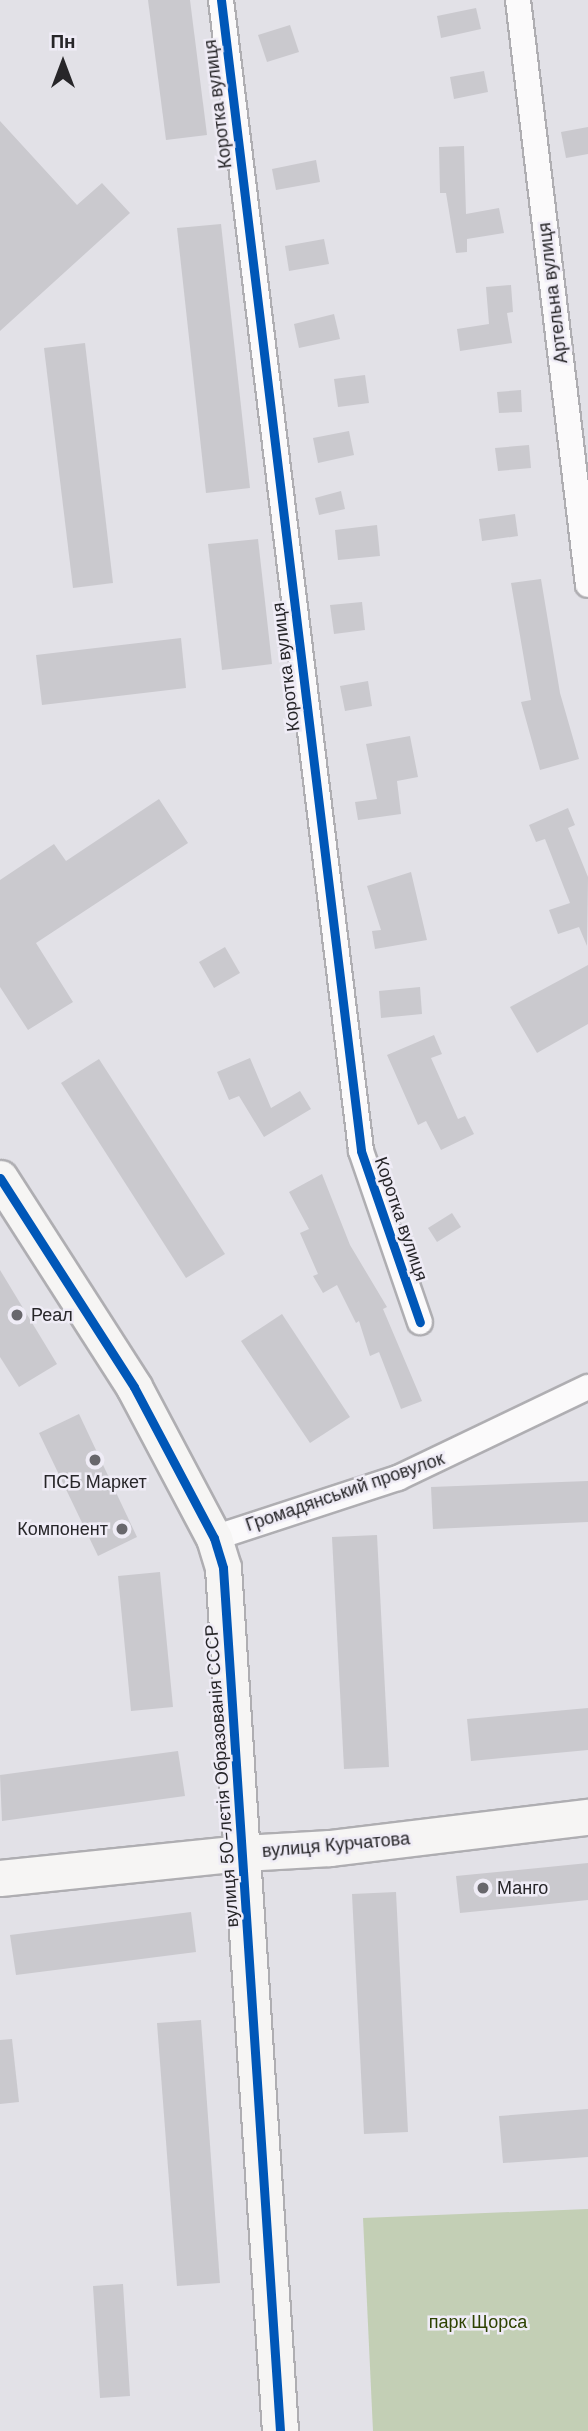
<!DOCTYPE html>
<meta charset="utf-8">
<style>
body{margin:0}
#map{position:relative;width:588px;height:2431px;overflow:hidden;background:#e2e1e7;font-family:"DM Sans",sans-serif}
div>[style]{position:absolute}
.green>*{inset:0;background:#c3cfb5}
.building>*{inset:0;background:#cac9ce}
.roads{filter:drop-shadow(2px 0 #afaeb2) drop-shadow(-2px 0 #afaeb2) drop-shadow(0 2px #afaeb2) drop-shadow(0 -2px #afaeb2)}
.street>*{height:24px;margin:-12px;padding:0 12px;transform-origin:12px;border-radius:12px;background:#fbfafb}
.secondary>*{height:35px;margin:-17.5px;padding:0 17.5px;transform-origin:17.5px;border-radius:17.5px;background:#f6f5f4}
.cycleway>*{height:9px;margin:-4.5px;padding:0 4.5px;transform-origin:4.5px;border-radius:4.5px;background:#0057b8}
.dots>*{width:19px;height:19px;translate:-50% -50%;box-sizing:border-box;border:4px solid #efecf6;border-radius:50%}
span{translate:-50% -50%;white-space:nowrap;text-align:center;line-height:1.15;-webkit-text-stroke:5px #efecf6;paint-order:stroke}
.street-label{font-size:18px;color:#272629}
.poi-label{font-size:18px;color:#272629}
.left{translate:0 -50%;text-align:left}
.right{translate:-100% -50%;text-align:right}
.park-label{font-size:18px;color:#2e4202}
.north{position:absolute;left:28px;top:28px;width:70px;height:70px;-webkit-text-stroke:5px #efecf6;paint-order:stroke;rotate:0deg;font-size:19px;font-weight:700;line-height:28px;text-align:center;color:#272629}
.north::after{content:'';display:block;margin:auto;width:24px;height:32px;background:#272629;clip-path:polygon(50% 0,100% 100%,50% 72%,0 100%)}
</style>
<div id="map">
<div class="green">
<div style="clip-path:polygon(588px 2209px,588px 2431px,373px 2431px,363px 2218px)"></div>
</div>
<div class="building">
<div style="clip-path:polygon(148px 0,190px 0,207px 135px,166px 140px)"></div>
<div style="clip-path:polygon(476px 8px,481px 29px,441px 38px,437px 16px)"></div>
<div style="clip-path:polygon(290px 25px,299px 52px,267px 62px,258px 35px)"></div>
<div style="clip-path:polygon(484px 71px,488px 92px,454px 99px,450px 77px)"></div>
<div style="clip-path:polygon(0 121px,77px 205px,102px 183px,130px 213px,0 331px)"></div>
<div style="clip-path:polygon(588px 127px,588px 154px,566px 158px,561px 132px)"></div>
<div style="clip-path:polygon(464px 146px,466px 214px,499px 208px,504px 233px,467px 239px,467px 252px,456px 253px,446px 193px,440px 193px,439px 147px)"></div>
<div style="clip-path:polygon(316px 160px,320px 182px,276px 190px,272px 169px)"></div>
<div style="clip-path:polygon(221px 224px,250px 488px,206px 493px,177px 228px)"></div>
<div style="clip-path:polygon(324px 239px,329px 264px,289px 271px,285px 246px)"></div>
<div style="clip-path:polygon(511px 285px,513px 312px,507px 313px,512px 343px,460px 351px,457px 329px,489px 324px,486px 287px)"></div>
<div style="clip-path:polygon(334px 314px,340px 339px,299px 348px,294px 324px)"></div>
<div style="clip-path:polygon(85px 343px,113px 583px,73px 588px,44px 348px)"></div>
<div style="clip-path:polygon(365px 375px,369px 403px,338px 407px,334px 379px)"></div>
<div style="clip-path:polygon(521px 390px,522px 412px,499px 413px,497px 392px)"></div>
<div style="clip-path:polygon(349px 431px,354px 455px,318px 463px,313px 438px)"></div>
<div style="clip-path:polygon(529px 445px,531px 468px,498px 471px,495px 448px)"></div>
<div style="clip-path:polygon(341px 491px,345px 509px,319px 515px,315px 498px)"></div>
<div style="clip-path:polygon(515px 514px,518px 536px,482px 541px,479px 519px)"></div>
<div style="clip-path:polygon(377px 525px,380px 556px,338px 560px,335px 530px)"></div>
<div style="clip-path:polygon(258px 539px,272px 664px,222px 670px,208px 544px)"></div>
<div style="clip-path:polygon(541px 579px,560px 693px,579px 759px,540px 770px,521px 702px,531px 700px,511px 583px)"></div>
<div style="clip-path:polygon(362px 602px,365px 630px,334px 634px,330px 605px)"></div>
<div style="clip-path:polygon(181px 638px,186px 688px,42px 705px,36px 655px)"></div>
<div style="clip-path:polygon(368px 681px,372px 706px,345px 711px,340px 686px)"></div>
<div style="clip-path:polygon(410px 736px,418px 777px,397px 781px,401px 814px,358px 820px,355px 802px,377px 799px,366px 744px)"></div>
<div style="clip-path:polygon(159px 799px,188px 843px,36px 943px,73px 1002px,28px 1030px,0 987px,0 880px,54px 844px,66px 861px)"></div>
<div style="clip-path:polygon(568px 808px,575px 825px,568px 828px,588px 877px,587px 946px,579px 927px,558px 934px,549px 910px,570px 903px,545px 839px,536px 842px,529px 825px)"></div>
<div style="clip-path:polygon(411px 872px,427px 940px,375px 949px,372px 931px,381px 930px,367px 886px)"></div>
<div style="clip-path:polygon(225px 947px,240px 973px,214px 988px,199px 962px)"></div>
<div style="clip-path:polygon(588px 965px,588px 1024px,537px 1053px,510px 1007px)"></div>
<div style="clip-path:polygon(420px 987px,422px 1014px,381px 1018px,379px 991px)"></div>
<div style="clip-path:polygon(434px 1035px,442px 1054px,431px 1058px,458px 1119px,465px 1116px,474px 1134px,441px 1150px,426px 1121px,418px 1125px,387px 1055px)"></div>
<div style="clip-path:polygon(250px 1058px,271px 1108px,300px 1091px,311px 1109px,264px 1137px,239px 1096px,229px 1100px,217px 1072px)"></div>
<div style="clip-path:polygon(99px 1059px,225px 1254px,186px 1278px,61px 1083px)"></div>
<div style="clip-path:polygon(322px 1174px,350px 1245px,387px 1307px,383px 1309px,422px 1401px,401px 1409px,379px 1352px,370px 1356px,359px 1321px,356px 1323px,337px 1285px,323px 1293px,313px 1276px,318px 1274px,300px 1233px,309px 1229px,289px 1192px)"></div>
<div style="clip-path:polygon(452px 1213px,461px 1227px,437px 1242px,428px 1228px)"></div>
<div style="clip-path:polygon(0 1270px,57px 1364px,19px 1387px,0 1357px)"></div>
<div style="clip-path:polygon(282px 1314px,350px 1417px,310px 1443px,241px 1341px)"></div>
<div style="clip-path:polygon(79px 1414px,137px 1537px,98px 1556px,39px 1433px)"></div>
<div style="clip-path:polygon(588px 1481px,588px 1522px,433px 1529px,431px 1487px)"></div>
<div style="clip-path:polygon(377px 1535px,389px 1767px,344px 1769px,332px 1537px)"></div>
<div style="clip-path:polygon(160px 1572px,173px 1707px,131px 1711px,118px 1576px)"></div>
<div style="clip-path:polygon(588px 1708px,588px 1750px,471px 1761px,467px 1719px)"></div>
<div style="clip-path:polygon(178px 1751px,185px 1796px,2px 1821px,0 1775px)"></div>
<div style="clip-path:polygon(588px 1863px,588px 1900px,460px 1913px,456px 1876px)"></div>
<div style="clip-path:polygon(396px 1892px,408px 2132px,364px 2134px,352px 1894px)"></div>
<div style="clip-path:polygon(191px 1912px,196px 1952px,16px 1975px,10px 1935px)"></div>
<div style="clip-path:polygon(201px 2020px,220px 2283px,177px 2286px,157px 2023px)"></div>
<div style="clip-path:polygon(12px 2039px,19px 2102px,0 2104px,0 2040px)"></div>
<div style="clip-path:polygon(588px 2109px,588px 2157px,503px 2163px,499px 2116px)"></div>
<div style="clip-path:polygon(123px 2284px,130px 2396px,100px 2398px,93px 2286px)"></div>
</div>
<div class="roads">
<div class="street">
<div style="left:221px;top:0;width:1159px;rotate:83.06deg"></div>
<div style="left:361px;top:1151px;width:181px;rotate:71deg"></div>
<div style="left:518px;top:0;width:589px;rotate:83.18deg"></div>
<div style="left:214px;top:1538px;width:194px;rotate:-18.1deg"></div>
<div style="left:398px;top:1478px;width:211px;rotate:-25.6deg"></div>
</div>
<div class="secondary">
<div style="left:0;top:1178px;width:248px;rotate:57.3deg"></div>
<div style="left:134px;top:1387px;width:171px;rotate:62.1deg"></div>
<div style="left:214px;top:1538px;width:31px;rotate:73deg"></div>
<div style="left:223px;top:1568px;width:865px;rotate:86.22deg"></div>
<div style="left:0;top:1878px;width:244px;rotate:-5.9deg"></div>
<div style="left:243px;top:1853px;width:87px;rotate:-3.3deg"></div>
<div style="left:330px;top:1848px;width:260px;rotate:-6.9deg"></div>
</div>
</div>
<div class="cycleway">
<div style="left:221px;top:0;width:1159px;rotate:83.06deg"></div>
<div style="left:361px;top:1151px;width:181px;rotate:71deg"></div>
<div style="left:0;top:1178px;width:248px;rotate:57.3deg"></div>
<div style="left:134px;top:1387px;width:171px;rotate:62.1deg"></div>
<div style="left:214px;top:1538px;width:31px;rotate:73deg"></div>
<div style="left:223px;top:1568px;width:865px;rotate:86.22deg"></div>
</div>
<div class="dots">
<div style="left:17px;top:1315px;background:#68676c"></div>
<div style="left:95px;top:1460px;background:#68676c"></div>
<div style="left:122px;top:1529px;background:#68676c"></div>
<div style="left:483px;top:1888px;background:#68676c"></div>
</div>
<div class="street-label">
<span style="left:218px;top:104px;rotate:-97deg">Коротка вулиця</span>
<span style="left:553px;top:293px;rotate:-97deg">Артельна вулиця</span>
<span style="left:286px;top:667px;rotate:-97deg">Коротка вулиця</span>
<span style="left:401px;top:1219px;rotate:71deg">Коротка вулиця</span>
<span style="left:345px;top:1492px;rotate:-19deg">Громадянський провулок</span>
<span style="left:222px;top:1776px;rotate:-94deg">вулиця 50-лєтія Образованія СССР</span>
<span style="left:336px;top:1845px;rotate:-5deg">вулиця Курчатова</span>
</div>
<div class="poi-label">
<span class="left" style="left:31px;top:1315px">Реал</span>
<span style="left:95px;top:1482px">ПСБ Маркет</span>
<span class="right" style="left:108px;top:1529px">Компонент</span>
<span class="left" style="left:497px;top:1888px">Манго</span>
</div>
<div class="park-label">
<span style="left:478px;top:2322px">парк Щорса</span>
</div>
<div class="north">Пн</div>
</div>
